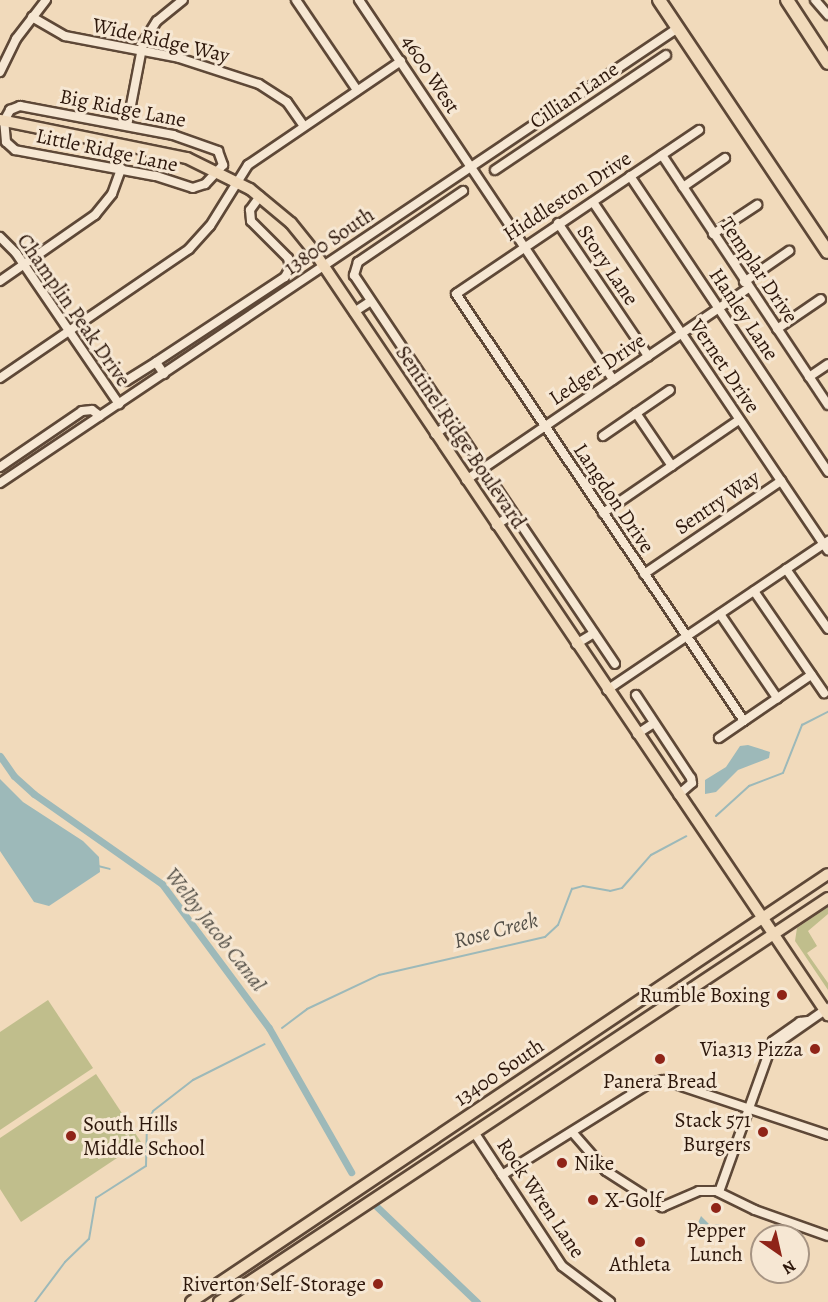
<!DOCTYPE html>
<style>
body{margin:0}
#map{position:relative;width:828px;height:1302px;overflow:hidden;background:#f1dabb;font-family:Alegreya,serif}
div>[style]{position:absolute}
.green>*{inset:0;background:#c0be8c}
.water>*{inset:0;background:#9db9b9}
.stream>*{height:2px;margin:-1px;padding:0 1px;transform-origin:1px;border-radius:1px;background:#9db9b9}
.canal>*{height:7px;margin:-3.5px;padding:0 3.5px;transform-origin:3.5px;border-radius:3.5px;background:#9db9b9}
.roads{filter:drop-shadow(2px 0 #5e4837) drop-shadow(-2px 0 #5e4837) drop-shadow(0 2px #5e4837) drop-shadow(0 -2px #5e4837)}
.minor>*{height:8px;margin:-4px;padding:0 4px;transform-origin:4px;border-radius:4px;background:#f6e7d3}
.major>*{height:10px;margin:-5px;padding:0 5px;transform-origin:5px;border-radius:5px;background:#f1dabb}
.highway>*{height:12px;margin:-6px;padding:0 6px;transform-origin:6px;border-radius:6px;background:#f1dabb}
.dots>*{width:16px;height:16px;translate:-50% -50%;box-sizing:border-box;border:3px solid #f6e7d3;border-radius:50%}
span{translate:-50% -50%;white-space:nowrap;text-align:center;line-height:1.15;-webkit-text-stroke:6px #f6e7d3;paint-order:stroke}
.street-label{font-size:21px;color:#2d170b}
.poi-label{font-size:21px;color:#2d170b}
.right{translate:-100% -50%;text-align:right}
.left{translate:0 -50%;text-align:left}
.water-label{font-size:22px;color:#545048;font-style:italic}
.north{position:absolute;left:750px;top:1224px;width:60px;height:60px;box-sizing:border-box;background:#f6e7d3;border:2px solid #a69483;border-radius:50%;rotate:146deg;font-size:16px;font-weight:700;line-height:24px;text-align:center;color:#2d170b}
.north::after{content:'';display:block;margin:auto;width:21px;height:27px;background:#8f2418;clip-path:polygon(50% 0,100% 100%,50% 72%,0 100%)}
</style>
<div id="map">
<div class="green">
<div style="clip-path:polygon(828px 907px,828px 914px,808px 931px,817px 946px,807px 953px,828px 983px,828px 990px,795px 941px,797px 928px)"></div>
<div style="clip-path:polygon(48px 1000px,93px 1068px,0 1130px,0 1032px)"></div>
<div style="clip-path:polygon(96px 1074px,141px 1142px,21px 1222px,0 1189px,0 1138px)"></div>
</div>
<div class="water">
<div style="clip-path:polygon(748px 745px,770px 752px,769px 758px,738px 770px,716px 792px,705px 794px,705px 780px,726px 767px,740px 746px)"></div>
<div style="clip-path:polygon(0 779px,23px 802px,83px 841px,99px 857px,100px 872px,49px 906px,34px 902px,0 851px)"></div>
<div style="clip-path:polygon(701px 1216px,710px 1225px,723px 1224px,712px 1230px,698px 1223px)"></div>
</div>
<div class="stream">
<div style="left:716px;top:816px;width:45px;rotate:-42.3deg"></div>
<div style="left:749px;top:786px;width:36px;rotate:-21deg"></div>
<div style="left:783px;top:773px;width:52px;rotate:-68.4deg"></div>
<div style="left:802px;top:725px;width:29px;rotate:-27deg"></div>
<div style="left:98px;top:866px;width:12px;rotate:14deg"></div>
<div style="left:282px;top:1028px;width:31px;rotate:-37deg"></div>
<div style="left:307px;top:1009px;width:80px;rotate:-25.3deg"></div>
<div style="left:379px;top:975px;width:170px;rotate:-12.9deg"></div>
<div style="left:545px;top:937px;width:18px;rotate:-43deg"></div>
<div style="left:558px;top:925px;width:39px;rotate:-69deg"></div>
<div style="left:572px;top:889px;width:11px;rotate:-15deg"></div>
<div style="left:583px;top:886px;width:27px;rotate:10deg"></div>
<div style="left:610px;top:891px;width:12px;rotate:-14deg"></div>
<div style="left:622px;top:888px;width:44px;rotate:-48.7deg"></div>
<div style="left:651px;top:855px;width:40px;rotate:-28deg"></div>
<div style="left:35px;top:1302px;width:50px;rotate:-53.1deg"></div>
<div style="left:65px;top:1262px;width:33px;rotate:-44deg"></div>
<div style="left:89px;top:1239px;width:42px;rotate:-80.3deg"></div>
<div style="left:96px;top:1198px;width:59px;rotate:-32.6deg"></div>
<div style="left:146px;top:1166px;width:43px;rotate:-88.7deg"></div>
<div style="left:147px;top:1123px;width:13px;rotate:-63deg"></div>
<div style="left:153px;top:1111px;width:51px;rotate:-37.8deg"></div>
<div style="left:193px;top:1080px;width:80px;rotate:-26.6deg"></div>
</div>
<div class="canal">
<div style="left:0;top:756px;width:24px;rotate:55deg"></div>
<div style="left:14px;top:776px;width:27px;rotate:42deg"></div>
<div style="left:34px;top:794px;width:156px;rotate:35.1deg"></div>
<div style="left:162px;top:884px;width:179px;rotate:53.4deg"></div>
<div style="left:269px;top:1028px;width:166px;rotate:60.3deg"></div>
<div style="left:375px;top:1205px;width:141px;rotate:43.6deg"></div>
</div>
<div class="roads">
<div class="minor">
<div style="left:296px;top:0;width:109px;rotate:55.9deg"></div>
<div style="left:359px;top:0;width:457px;rotate:56.2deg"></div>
<div style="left:815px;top:0;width:20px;rotate:49deg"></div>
<div style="left:32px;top:17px;width:38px;rotate:30deg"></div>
<div style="left:65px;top:36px;width:116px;rotate:10.9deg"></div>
<div style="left:179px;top:58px;width:84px;rotate:18deg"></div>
<div style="left:259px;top:84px;width:33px;rotate:33deg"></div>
<div style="left:287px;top:102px;width:29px;rotate:55deg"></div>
<div style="left:0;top:72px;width:37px;rotate:-64deg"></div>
<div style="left:16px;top:39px;width:49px;rotate:-52.4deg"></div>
<div style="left:20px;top:106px;width:156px;rotate:10.7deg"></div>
<div style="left:173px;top:135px;width:48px;rotate:19.6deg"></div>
<div style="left:218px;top:151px;width:15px;rotate:70deg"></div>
<div style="left:223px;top:165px;width:26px;rotate:133deg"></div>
<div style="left:205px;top:184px;width:13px;rotate:162deg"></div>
<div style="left:193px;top:188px;width:40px;rotate:-162deg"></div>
<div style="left:155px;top:176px;width:142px;rotate:-169.5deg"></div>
<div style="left:15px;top:150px;width:12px;rotate:-138deg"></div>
<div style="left:6px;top:142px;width:21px;rotate:-95deg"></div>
<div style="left:4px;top:121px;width:13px;rotate:-61deg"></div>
<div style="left:10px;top:110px;width:11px;rotate:-22deg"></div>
<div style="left:127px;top:126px;width:85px;rotate:-79.1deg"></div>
<div style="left:143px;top:43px;width:26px;rotate:-58deg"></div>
<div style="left:157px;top:21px;width:33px;rotate:-39deg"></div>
<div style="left:699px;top:130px;width:293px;rotate:146deg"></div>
<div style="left:456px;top:294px;width:515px;rotate:56deg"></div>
<div style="left:662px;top:155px;width:300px;rotate:56.4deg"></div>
<div style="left:495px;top:170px;width:206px;rotate:-33.9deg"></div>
<div style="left:630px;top:176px;width:356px;rotate:56.2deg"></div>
<div style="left:683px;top:187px;width:51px;rotate:-34.6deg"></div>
<div style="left:463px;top:191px;width:127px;rotate:145.9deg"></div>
<div style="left:358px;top:262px;width:14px;rotate:107deg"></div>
<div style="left:354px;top:275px;width:212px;rotate:56.2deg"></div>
<div style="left:593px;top:202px;width:420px;rotate:56deg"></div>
<div style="left:558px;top:223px;width:161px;rotate:55.9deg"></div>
<div style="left:713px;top:234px;width:53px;rotate:-33.4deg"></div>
<div style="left:0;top:237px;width:23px;rotate:45deg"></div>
<div style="left:16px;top:253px;width:183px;rotate:55.7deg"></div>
<div style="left:0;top:281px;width:116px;rotate:-34.8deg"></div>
<div style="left:95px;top:215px;width:27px;rotate:-51deg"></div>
<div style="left:112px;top:194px;width:27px;rotate:-70deg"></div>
<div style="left:744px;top:282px;width:55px;rotate:-34.6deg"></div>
<div style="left:354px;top:312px;width:20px;rotate:-33deg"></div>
<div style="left:777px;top:329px;width:53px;rotate:-34.3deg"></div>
<div style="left:164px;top:374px;width:14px;rotate:-124deg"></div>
<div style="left:156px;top:362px;width:154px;rotate:-33.4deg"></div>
<div style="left:285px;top:277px;width:10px;rotate:-61deg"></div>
<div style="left:290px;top:268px;width:10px;rotate:-101deg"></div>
<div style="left:288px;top:258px;width:52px;rotate:-135deg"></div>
<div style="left:251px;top:221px;width:11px;rotate:-95deg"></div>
<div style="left:250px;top:210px;width:17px;rotate:-54deg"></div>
<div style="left:809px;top:377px;width:23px;rotate:-34deg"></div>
<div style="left:0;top:378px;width:229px;rotate:-34.3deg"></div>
<div style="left:189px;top:249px;width:31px;rotate:-48deg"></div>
<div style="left:210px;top:226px;width:72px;rotate:-58.1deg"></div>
<div style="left:248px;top:165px;width:185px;rotate:-34.2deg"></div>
<div style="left:126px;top:381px;width:36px;rotate:-32deg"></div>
<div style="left:636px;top:413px;width:64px;rotate:55.8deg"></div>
<div style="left:435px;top:434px;width:21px;rotate:-35deg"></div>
<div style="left:603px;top:436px;width:81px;rotate:-34.5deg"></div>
<div style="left:0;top:467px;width:99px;rotate:-34.3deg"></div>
<div style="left:82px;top:411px;width:10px;rotate:-6deg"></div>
<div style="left:92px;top:410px;width:10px;rotate:37deg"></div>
<div style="left:466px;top:480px;width:342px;rotate:-34.2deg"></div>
<div style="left:0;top:483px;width:817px;rotate:-33.87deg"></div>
<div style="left:493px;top:483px;width:218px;rotate:56deg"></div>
<div style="left:603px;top:513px;width:165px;rotate:-34.4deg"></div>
<div style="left:496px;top:525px;width:20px;rotate:-33deg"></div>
<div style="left:786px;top:569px;width:73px;rotate:55deg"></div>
<div style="left:644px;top:574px;width:166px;rotate:-34.2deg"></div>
<div style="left:754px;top:591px;width:124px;rotate:55.5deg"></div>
<div style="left:720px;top:614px;width:102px;rotate:55.8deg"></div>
<div style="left:576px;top:644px;width:21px;rotate:-31deg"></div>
<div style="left:607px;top:690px;width:267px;rotate:-34deg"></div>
<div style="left:636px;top:695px;width:100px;rotate:56.5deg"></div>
<div style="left:691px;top:778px;width:5px;rotate:79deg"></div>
<div style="left:692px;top:783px;width:18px;rotate:139deg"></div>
<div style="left:637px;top:734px;width:20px;rotate:-33deg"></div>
<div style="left:719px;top:738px;width:112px;rotate:-34.4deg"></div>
<div style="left:772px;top:1047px;width:68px;rotate:-34.9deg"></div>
<div style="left:474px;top:1132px;width:160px;rotate:56.7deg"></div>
<div style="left:562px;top:1266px;width:60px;rotate:36.9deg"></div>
<div style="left:573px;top:1133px;width:50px;rotate:49deg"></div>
<div style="left:606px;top:1171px;width:67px;rotate:32.7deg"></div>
<div style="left:662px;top:1207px;width:40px;rotate:-23.4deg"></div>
<div style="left:699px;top:1191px;width:17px"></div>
<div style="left:716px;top:1191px;width:43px;rotate:26deg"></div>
<div style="left:755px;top:1210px;width:77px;rotate:19.6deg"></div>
<div style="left:502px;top:1175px;width:172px;rotate:-31.9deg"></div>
<div style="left:648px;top:1084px;width:16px;rotate:-15deg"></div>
<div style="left:663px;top:1080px;width:174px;rotate:18.4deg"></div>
<div style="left:719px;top:1192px;width:160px;rotate:-70.3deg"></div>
<div style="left:773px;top:1041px;width:33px;rotate:-35deg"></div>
<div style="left:800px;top:1022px;width:8px;rotate:-7deg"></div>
</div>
<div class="major">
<div style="left:0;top:120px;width:191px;rotate:11.5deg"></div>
<div style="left:187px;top:158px;width:70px;rotate:26.2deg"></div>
<div style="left:250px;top:189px;width:53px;rotate:39.7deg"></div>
<div style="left:291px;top:223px;width:38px;rotate:51deg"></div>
<div style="left:315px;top:253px;width:919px;rotate:56.05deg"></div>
<div style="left:191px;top:1302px;width:767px;rotate:-33.9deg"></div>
<div style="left:219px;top:1302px;width:731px;rotate:-33.56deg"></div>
</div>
<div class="highway">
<div style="left:659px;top:0;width:303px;rotate:56.2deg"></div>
<div style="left:787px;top:0;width:75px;rotate:56.9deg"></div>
</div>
</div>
<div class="dots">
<div style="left:782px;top:995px;background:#8f2418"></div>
<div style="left:815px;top:1049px;background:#8f2418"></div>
<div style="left:660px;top:1059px;background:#8f2418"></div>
<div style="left:763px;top:1132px;background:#8f2418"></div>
<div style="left:71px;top:1136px;background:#8f2418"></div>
<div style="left:562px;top:1163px;background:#8f2418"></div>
<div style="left:593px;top:1200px;background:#8f2418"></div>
<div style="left:716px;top:1208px;background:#8f2418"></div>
<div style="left:640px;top:1242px;background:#8f2418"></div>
<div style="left:378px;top:1284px;background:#8f2418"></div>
</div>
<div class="street-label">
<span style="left:161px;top:40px;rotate:13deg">Wide Ridge Way</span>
<span style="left:431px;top:74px;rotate:57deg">4600 West</span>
<span style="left:574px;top:95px;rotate:-34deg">Cillian Lane</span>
<span style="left:123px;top:108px;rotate:11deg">Big Ridge Lane</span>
<span style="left:107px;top:150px;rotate:12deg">Little Ridge Lane</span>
<span style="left:567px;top:196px;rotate:-33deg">Hiddleston Drive</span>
<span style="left:329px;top:241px;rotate:-34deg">13800 South</span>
<span style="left:608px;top:265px;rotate:56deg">Story Lane</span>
<span style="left:759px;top:270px;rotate:56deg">Templar Drive</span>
<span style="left:74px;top:310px;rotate:55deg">Champlin Peak Drive</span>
<span style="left:744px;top:314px;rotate:56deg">Hanley Lane</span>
<span style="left:725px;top:366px;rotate:56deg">Vernet Drive</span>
<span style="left:597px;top:369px;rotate:-34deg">Ledger Drive</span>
<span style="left:461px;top:437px;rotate:56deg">Sentinel Ridge Boulevard</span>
<span style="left:614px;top:498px;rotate:56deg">Langdon Drive</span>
<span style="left:717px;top:502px;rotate:-34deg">Sentry Way</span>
<span style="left:499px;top:1072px;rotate:-34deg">13400 South</span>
<span style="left:541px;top:1198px;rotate:56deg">Rock Wren Lane</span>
</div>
<div class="poi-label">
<span class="right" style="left:770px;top:995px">Rumble Boxing</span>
<span class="right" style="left:803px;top:1049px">Via313 Pizza</span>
<span style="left:660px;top:1081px">Panera Bread</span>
<span class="right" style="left:751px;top:1132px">Stack 571<br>Burgers</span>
<span class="left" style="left:83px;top:1136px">South Hills<br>Middle School</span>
<span class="left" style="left:574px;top:1163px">Nike</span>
<span class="left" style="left:605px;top:1200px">X-Golf</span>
<span style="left:716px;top:1242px">Pepper<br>Lunch</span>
<span style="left:640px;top:1264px">Athleta</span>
<span class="right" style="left:366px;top:1284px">Riverton Self-Storage</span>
</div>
<div class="water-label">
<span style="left:215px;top:930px;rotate:52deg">Welby Jacob Canal</span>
<span style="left:496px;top:931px;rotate:-15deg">Rose Creek</span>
</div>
<div class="north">N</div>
</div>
